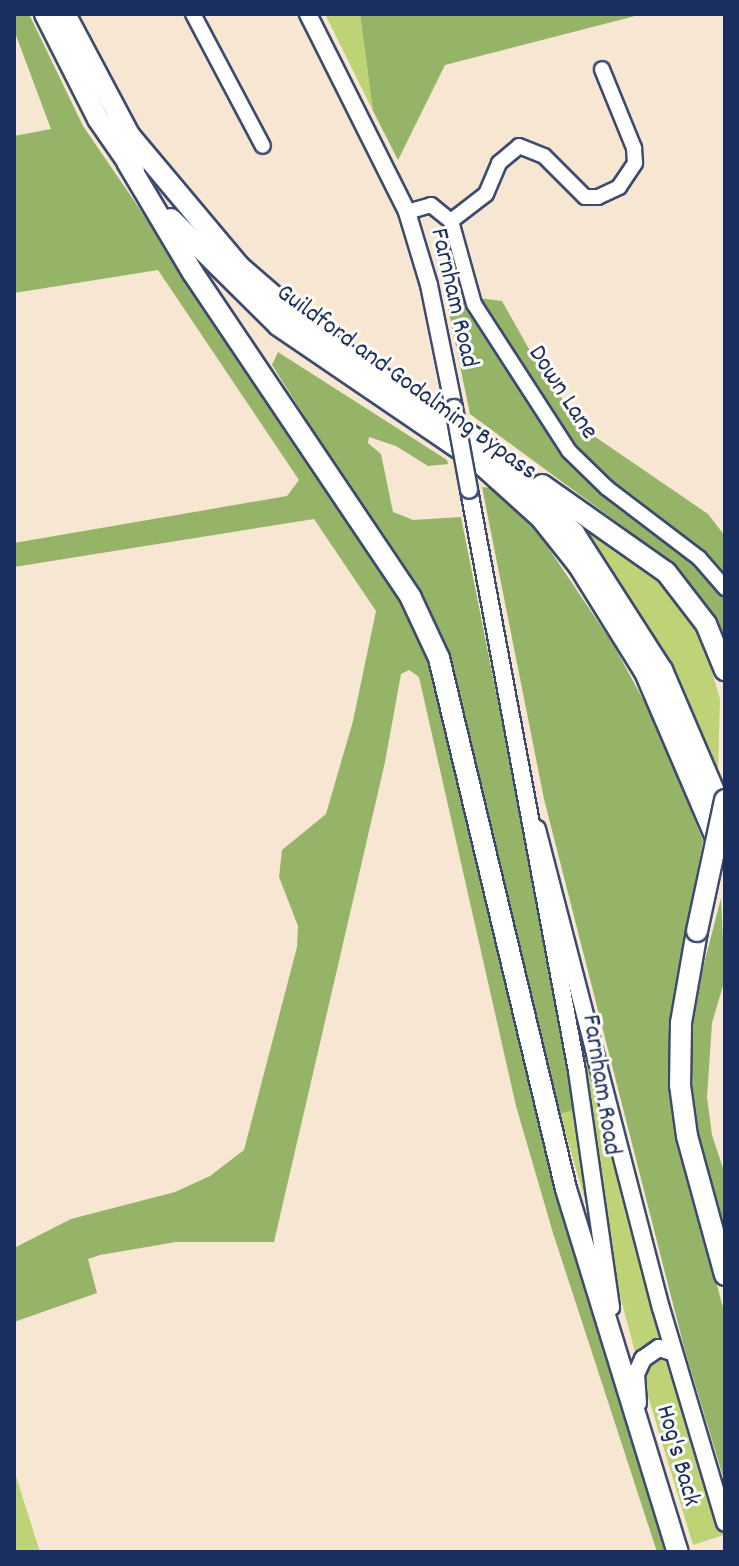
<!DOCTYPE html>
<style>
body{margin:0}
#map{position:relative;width:739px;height:1566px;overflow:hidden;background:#f7e7d2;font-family:Dekko,sans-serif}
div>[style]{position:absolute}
.green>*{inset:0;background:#bed276}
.forest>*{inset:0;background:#96b467}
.roads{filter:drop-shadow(2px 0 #3c4b6f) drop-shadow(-2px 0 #3c4b6f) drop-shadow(0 2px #3c4b6f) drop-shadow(0 -2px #3c4b6f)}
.minor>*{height:14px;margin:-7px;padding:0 7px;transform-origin:7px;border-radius:7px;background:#fff}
.major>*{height:16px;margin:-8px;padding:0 8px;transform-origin:8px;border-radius:8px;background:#fff}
.highway>*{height:20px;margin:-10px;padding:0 10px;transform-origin:10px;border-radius:10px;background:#fff}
.bridges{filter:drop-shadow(2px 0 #3c4b6f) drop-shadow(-2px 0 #3c4b6f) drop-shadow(0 2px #3c4b6f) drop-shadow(0 -2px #3c4b6f)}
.major-bridge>*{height:16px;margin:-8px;padding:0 8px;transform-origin:8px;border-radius:8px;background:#fff}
.highway-bridge>*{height:20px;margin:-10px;padding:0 10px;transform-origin:10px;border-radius:10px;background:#fff}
span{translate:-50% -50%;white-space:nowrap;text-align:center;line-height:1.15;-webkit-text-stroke:6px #fdfcf7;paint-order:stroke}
.street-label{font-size:26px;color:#1b2f5e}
.frame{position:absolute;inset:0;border:16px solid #1b2f5e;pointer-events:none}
</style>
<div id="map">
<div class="green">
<div style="clip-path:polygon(325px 14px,360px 14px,373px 111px)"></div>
<div style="clip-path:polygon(568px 510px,625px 549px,677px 596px,701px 635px,720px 699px,718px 772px,668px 663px)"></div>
<div style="clip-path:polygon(545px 866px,663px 1337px,637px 1359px,616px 1281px,581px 1036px)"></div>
<div style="clip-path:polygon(579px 1108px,594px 1231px,560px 1114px)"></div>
<div style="clip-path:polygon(658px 1355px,668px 1356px,724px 1535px,693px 1545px,645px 1386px,646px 1369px)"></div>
<div style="clip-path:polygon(14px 1470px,40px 1552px,14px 1552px)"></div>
</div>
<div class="forest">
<div style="clip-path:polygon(14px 14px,29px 14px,83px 126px,368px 543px,429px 646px,674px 1552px,657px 1552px,553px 1233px,516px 1106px,419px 677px,409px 670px,401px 674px,385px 762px,274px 1242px,176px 1242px,100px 1255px,88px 1259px,97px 1293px,14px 1322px,14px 1248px,71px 1219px,175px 1192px,210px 1176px,244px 1150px,297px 947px,298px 926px,279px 877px,282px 850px,326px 814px,353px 721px,376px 611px,314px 519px,14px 567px,14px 543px,287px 496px,299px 480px,158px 270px,14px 293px,14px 136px,51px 129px,14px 30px)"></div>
<div style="clip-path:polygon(360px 14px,643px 14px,445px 65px,398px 160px,373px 111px)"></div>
<div style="clip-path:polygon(462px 296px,502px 301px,546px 379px,591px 434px,708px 514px,725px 536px,725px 640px,692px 585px,667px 559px,470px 414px,447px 303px)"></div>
<div style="clip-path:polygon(278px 352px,447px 460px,448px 464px,428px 466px,396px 446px,369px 437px,368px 443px,381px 454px,393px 512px,413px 520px,461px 517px,579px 1108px,560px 1114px,435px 622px,272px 365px)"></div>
<div style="clip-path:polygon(482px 487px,498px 489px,541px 537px,613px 644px,659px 729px,703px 841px,675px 991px,668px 1080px,675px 1129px,725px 1315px,725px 1483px,685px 1351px,544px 799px)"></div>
<div style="clip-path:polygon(721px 898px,725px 979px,712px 1023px,707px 1097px,712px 1135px,725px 1174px,725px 1236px,698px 1137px,689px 1056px,698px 987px)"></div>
</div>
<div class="roads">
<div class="minor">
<div style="left:193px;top:14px;width:149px;rotate:62.1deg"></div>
<div style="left:407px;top:212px;width:25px;rotate:-16deg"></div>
<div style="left:431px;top:205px;width:26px;rotate:39deg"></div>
<div style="left:451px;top:221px;width:86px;rotate:74.5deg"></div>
<div style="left:474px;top:304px;width:175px;rotate:57.1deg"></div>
<div style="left:569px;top:451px;width:53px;rotate:44.2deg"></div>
<div style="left:607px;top:488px;width:116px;rotate:37.3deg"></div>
<div style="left:699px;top:558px;width:40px;rotate:49deg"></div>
<div style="left:451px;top:221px;width:44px;rotate:-37.6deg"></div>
<div style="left:486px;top:194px;width:34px;rotate:-67deg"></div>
<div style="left:499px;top:163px;width:26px;rotate:-40deg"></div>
<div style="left:519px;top:146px;width:27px;rotate:22deg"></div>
<div style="left:544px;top:156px;width:58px;rotate:45deg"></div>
<div style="left:585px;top:197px;width:13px"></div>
<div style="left:598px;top:197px;width:23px;rotate:-25deg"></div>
<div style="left:619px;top:187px;width:29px;rotate:-56deg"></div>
<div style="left:635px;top:163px;width:15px;rotate:-94deg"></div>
<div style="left:634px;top:148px;width:85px;rotate:-112.1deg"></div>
</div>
<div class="major">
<div style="left:308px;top:14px;width:221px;rotate:63.4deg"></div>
<div style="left:407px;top:212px;width:76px;rotate:73.2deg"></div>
<div style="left:429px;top:285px;width:126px;rotate:78.5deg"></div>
<div style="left:469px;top:490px;width:591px;rotate:79.47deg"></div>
<div style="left:577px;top:1071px;width:239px;rotate:81.8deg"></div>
<div style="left:537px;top:829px;width:495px;rotate:75.5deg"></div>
<div style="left:661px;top:1308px;width:224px;rotate:73.4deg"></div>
<div style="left:638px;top:1403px;width:29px;rotate:-94deg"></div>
<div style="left:636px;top:1374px;width:17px;rotate:-65deg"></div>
<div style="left:643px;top:1359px;width:19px;rotate:-35deg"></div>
<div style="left:659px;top:1348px;width:16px;rotate:18deg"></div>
</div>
<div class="highway">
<div style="left:45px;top:14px;width:118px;rotate:63.2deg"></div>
<div style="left:98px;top:119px;width:63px;rotate:55.3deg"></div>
<div style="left:65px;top:14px;width:138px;rotate:62deg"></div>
<div style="left:130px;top:136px;width:170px;rotate:50deg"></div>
<div style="left:239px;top:266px;width:118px;rotate:40.9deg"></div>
<div style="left:328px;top:343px;width:189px;rotate:33.1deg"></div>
<div style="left:486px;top:446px;width:124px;rotate:44.7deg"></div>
<div style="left:574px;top:533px;width:163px;rotate:57.3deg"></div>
<div style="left:662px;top:670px;width:160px;rotate:66.8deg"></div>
<div style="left:127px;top:162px;width:129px;rotate:59.3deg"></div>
<div style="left:193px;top:273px;width:391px;rotate:56.1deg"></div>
<div style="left:411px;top:598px;width:66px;rotate:65deg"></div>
<div style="left:439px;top:658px;width:546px;rotate:76.55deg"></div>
<div style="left:566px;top:1189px;width:380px;rotate:72.9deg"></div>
<div style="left:171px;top:219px;width:151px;rotate:44.7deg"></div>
<div style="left:278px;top:325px;width:243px;rotate:34.3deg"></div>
<div style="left:479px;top:462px;width:84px;rotate:42.1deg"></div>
<div style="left:541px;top:518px;width:61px;rotate:51.6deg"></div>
<div style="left:579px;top:566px;width:125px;rotate:58.1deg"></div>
<div style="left:645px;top:672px;width:203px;rotate:66.8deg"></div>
<div style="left:542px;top:485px;width:151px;rotate:35.1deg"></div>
<div style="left:666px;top:572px;width:66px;rotate:52.4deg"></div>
<div style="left:706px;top:624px;width:50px;rotate:67.6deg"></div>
<div style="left:697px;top:931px;width:93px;rotate:99.9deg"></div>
<div style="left:681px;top:1023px;width:62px;rotate:90.9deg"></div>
<div style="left:680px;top:1085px;width:51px;rotate:82.2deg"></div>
<div style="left:687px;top:1136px;width:144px;rotate:74.7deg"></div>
</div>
</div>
<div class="bridges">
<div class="major-bridge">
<div style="left:454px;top:408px;width:83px;rotate:79.6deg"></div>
</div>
<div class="highway-bridge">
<div style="left:697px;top:931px;width:134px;rotate:-77.9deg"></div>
</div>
</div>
<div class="street-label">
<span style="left:453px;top:298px;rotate:77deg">Farnham Road</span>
<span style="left:406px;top:383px;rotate:36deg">Guildford and Godalming Bypass</span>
<span style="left:562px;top:393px;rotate:57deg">Down Lane</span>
<span style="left:600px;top:1085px;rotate:81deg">Farnham Road</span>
<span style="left:677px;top:1456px;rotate:74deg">Hog's Back</span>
</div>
<div class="frame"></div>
</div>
